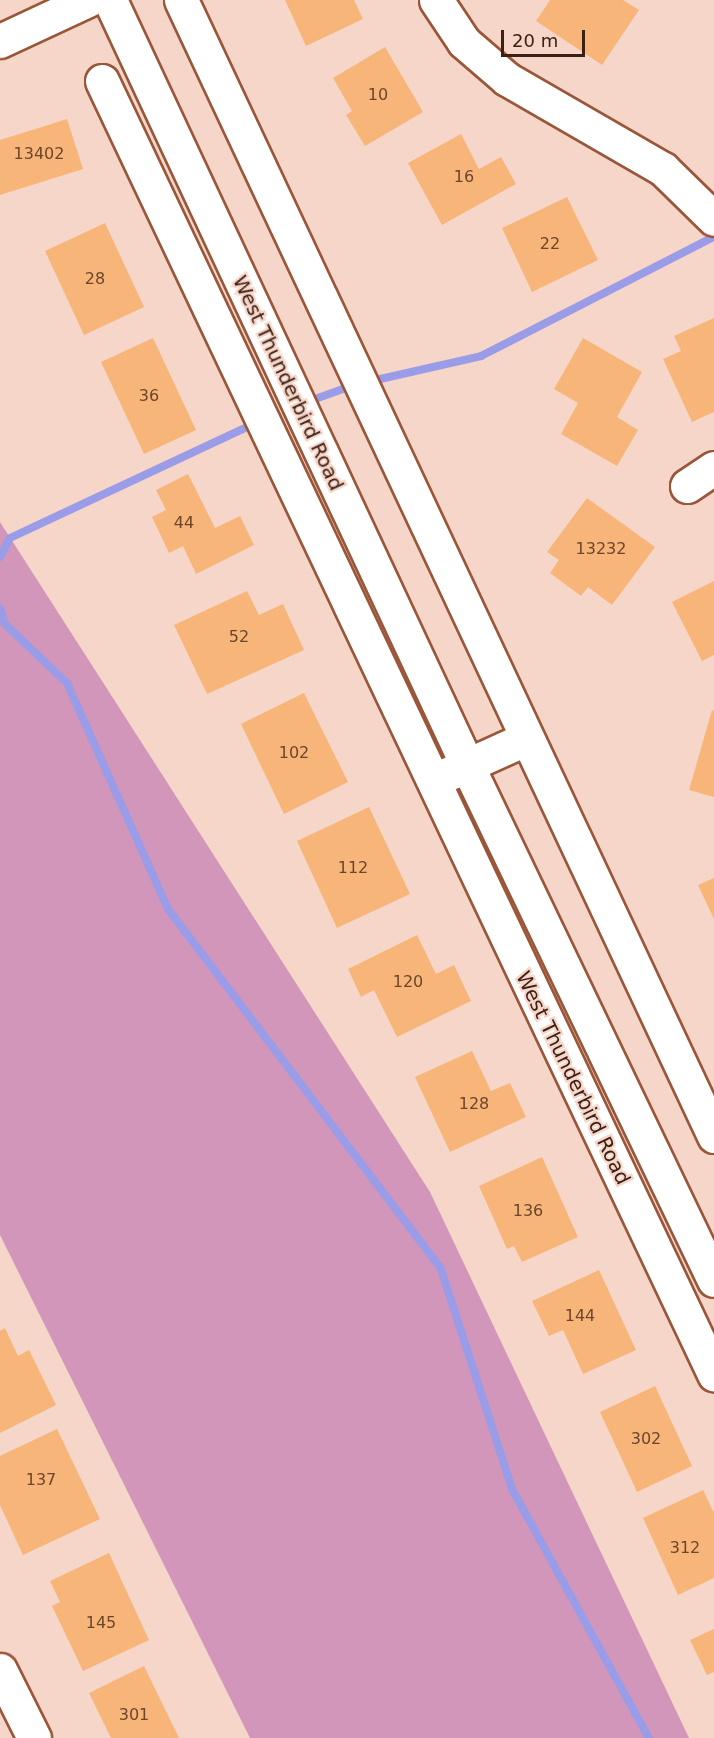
<!DOCTYPE html>
<style>
body{margin:0}
#map{position:relative;width:714px;height:1738px;overflow:hidden;background:#f6d6c9;font-family:"DejaVu Sans",sans-serif}
div>[style]{position:absolute}
.green>*{inset:0;background:#d296ba}
.stream>*{height:8px;margin:-4px;padding:0 4px;transform-origin:4px;border-radius:4px;background:#9b9ce8}
.building>*{inset:0;background:#f8b579}
.roads{filter:drop-shadow(2px 0 #9a5639) drop-shadow(-2px 0 #9a5639) drop-shadow(0 2px #9a5639) drop-shadow(0 -2px #9a5639)}
.minor>*{height:33px;margin:-16.5px;padding:0 16.5px;transform-origin:16.5px;border-radius:16.5px;background:#fff}
.major>*{height:33px;margin:-16.5px;padding:0 16.5px;transform-origin:16.5px;border-radius:16.5px;background:#fff}
span{translate:-50% -50%;white-space:nowrap;text-align:center;line-height:1.15;-webkit-text-stroke:4.5px #f6d6c9;paint-order:stroke}
.number-label{font-size:16px;color:#6c452d}
.number-label span{-webkit-text-stroke-width:0}
.street-label{font-size:20px;color:#3d2014}
.scale{position:absolute;left:501px;top:30px;width:84px;height:27px;box-sizing:border-box;border:3px solid #3d2014;border-top:0;padding-left:8px;font-size:18px;line-height:21px;white-space:nowrap;color:#3d2014;-webkit-text-stroke:4px #f6d6c9;paint-order:stroke}
</style>
<div id="map">
<div class="green">
<div style="clip-path:polygon(0 522px,430px 1192px,689px 1738px,250px 1738px,0 1235px)"></div>
</div>
<div class="stream">
<div style="left:367px;top:382px;width:117px;rotate:-12.8deg"></div>
<div style="left:481px;top:356px;width:262px;rotate:-27.1deg"></div>
<div style="left:304px;top:403px;width:53px;rotate:-19.8deg"></div>
<div style="left:0;top:557px;width:21px;rotate:-62deg"></div>
<div style="left:10px;top:538px;width:272px;rotate:-25.1deg"></div>
<div style="left:0;top:608px;width:17px;rotate:73deg"></div>
<div style="left:5px;top:624px;width:86px;rotate:43.6deg"></div>
<div style="left:67px;top:683px;width:248px;rotate:65.9deg"></div>
<div style="left:168px;top:909px;width:452px;rotate:52.8deg"></div>
<div style="left:441px;top:1269px;width:231px;rotate:72.1deg"></div>
<div style="left:512px;top:1489px;width:284px;rotate:61.2deg"></div>
</div>
<div class="building">
<div style="clip-path:polygon(285px 0,354px 0,363px 19px,306px 46px)"></div>
<div style="clip-path:polygon(550px 0,623px 0,639px 10px,602px 65px,536px 21px)"></div>
<div style="clip-path:polygon(385px 47px,423px 112px,365px 146px,346px 115px,352px 111px,333px 78px)"></div>
<div style="clip-path:polygon(67px 119px,83px 169px,0 195px,0 140px)"></div>
<div style="clip-path:polygon(461px 134px,479px 169px,501px 157px,516px 184px,442px 225px,408px 163px)"></div>
<div style="clip-path:polygon(567px 197px,598px 260px,532px 292px,502px 228px)"></div>
<div style="clip-path:polygon(105px 223px,144px 307px,84px 335px,45px 251px)"></div>
<div style="clip-path:polygon(714px 318px,714px 412px,692px 422px,663px 359px,681px 351px,674px 336px)"></div>
<div style="clip-path:polygon(153px 338px,196px 430px,144px 454px,101px 362px)"></div>
<div style="clip-path:polygon(583px 338px,642px 372px,617px 417px,638px 430px,617px 466px,561px 434px,578px 403px,554px 389px)"></div>
<div style="clip-path:polygon(188px 474px,215px 528px,240px 516px,254px 545px,196px 574px,183px 546px,169px 553px,152px 517px,166px 510px,156px 490px)"></div>
<div style="clip-path:polygon(587px 498px,655px 547px,612px 605px,588px 587px,581px 596px,550px 573px,559px 560px,547px 552px)"></div>
<div style="clip-path:polygon(714px 581px,714px 655px,702px 661px,672px 602px)"></div>
<div style="clip-path:polygon(247px 591px,259px 615px,283px 604px,304px 650px,207px 694px,174px 625px)"></div>
<div style="clip-path:polygon(304px 693px,348px 782px,284px 814px,241px 724px)"></div>
<div style="clip-path:polygon(712px 710px,714px 711px,714px 797px,689px 790px)"></div>
<div style="clip-path:polygon(369px 807px,410px 894px,337px 928px,297px 841px)"></div>
<div style="clip-path:polygon(714px 878px,714px 919px,698px 885px)"></div>
<div style="clip-path:polygon(417px 935px,436px 974px,454px 965px,471px 1001px,397px 1037px,374px 990px,361px 997px,348px 969px)"></div>
<div style="clip-path:polygon(472px 1051px,491px 1091px,510px 1083px,526px 1117px,450px 1152px,415px 1077px)"></div>
<div style="clip-path:polygon(542px 1157px,578px 1237px,522px 1262px,514px 1246px,507px 1249px,479px 1186px)"></div>
<div style="clip-path:polygon(599px 1270px,636px 1350px,583px 1374px,563px 1330px,549px 1336px,532px 1301px)"></div>
<div style="clip-path:polygon(5px 1328px,18px 1356px,29px 1350px,56px 1405px,0 1433px,0 1331px)"></div>
<div style="clip-path:polygon(655px 1386px,692px 1466px,637px 1492px,600px 1412px)"></div>
<div style="clip-path:polygon(57px 1429px,100px 1519px,23px 1555px,0 1505px,0 1456px)"></div>
<div style="clip-path:polygon(703px 1490px,714px 1513px,714px 1578px,678px 1595px,643px 1518px)"></div>
<div style="clip-path:polygon(109px 1553px,149px 1640px,83px 1671px,52px 1606px,60px 1602px,50px 1581px)"></div>
<div style="clip-path:polygon(714px 1629px,714px 1672px,707px 1675px,690px 1640px)"></div>
<div style="clip-path:polygon(144px 1666px,179px 1738px,111px 1738px,89px 1693px)"></div>
</div>
<div class="roads">
<div class="minor">
<div style="left:436px;top:0;width:50px;rotate:56.3deg"></div>
<div style="left:464px;top:42px;width:57px;rotate:40.7deg"></div>
<div style="left:507px;top:79px;width:180px;rotate:30deg"></div>
<div style="left:663px;top:169px;width:71px;rotate:44.4deg"></div>
<div style="left:0;top:41px;width:97px;rotate:-25deg"></div>
<div style="left:102px;top:81px;width:1431px;rotate:64.67deg"></div>
<div style="left:687px;top:486px;width:32px;rotate:-34deg"></div>
<div style="left:441px;top:777px;width:92px;rotate:-24.3deg"></div>
<div style="left:0;top:1670px;width:76px;rotate:63.4deg"></div>
</div>
<div class="major">
<div style="left:110px;top:0;width:844px;rotate:64.98deg"></div>
<div style="left:467px;top:765px;width:571px;rotate:64.38deg"></div>
<div style="left:181px;top:0;width:1255px;rotate:64.86deg"></div>
</div>
</div>
<div class="number-label">
<span style="left:378px;top:95px">10</span>
<span style="left:39px;top:154px">13402</span>
<span style="left:464px;top:177px">16</span>
<span style="left:550px;top:244px">22</span>
<span style="left:95px;top:279px">28</span>
<span style="left:149px;top:396px">36</span>
<span style="left:184px;top:523px">44</span>
<span style="left:601px;top:549px">13232</span>
<span style="left:239px;top:637px">52</span>
<span style="left:294px;top:753px">102</span>
<span style="left:353px;top:868px">112</span>
<span style="left:408px;top:982px">120</span>
<span style="left:474px;top:1104px">128</span>
<span style="left:528px;top:1211px">136</span>
<span style="left:580px;top:1316px">144</span>
<span style="left:646px;top:1439px">302</span>
<span style="left:41px;top:1480px">137</span>
<span style="left:685px;top:1548px">312</span>
<span style="left:101px;top:1623px">145</span>
<span style="left:134px;top:1715px">301</span>
</div>
<div class="street-label">
<span style="left:288px;top:383px;rotate:65deg">West Thunderbird Road</span>
<span style="left:573px;top:1078px;rotate:64deg">West Thunderbird Road</span>
</div>
<div class="scale">20 m</div>
</div>
